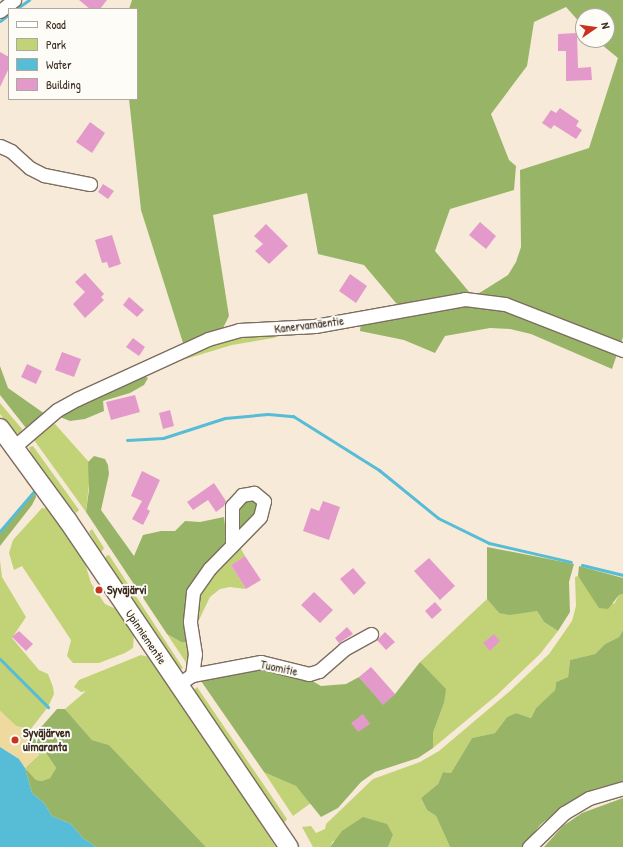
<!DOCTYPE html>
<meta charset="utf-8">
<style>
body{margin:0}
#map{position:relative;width:623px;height:847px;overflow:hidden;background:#f8ead9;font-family:"Patrick Hand",sans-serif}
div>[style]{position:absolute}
.green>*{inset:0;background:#c1d376}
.forest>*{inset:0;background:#98b567}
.sand>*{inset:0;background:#eeda9e}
.water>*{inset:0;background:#57bcd5}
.stream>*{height:3px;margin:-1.5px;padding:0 1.5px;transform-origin:1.5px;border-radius:1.5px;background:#57bcd5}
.building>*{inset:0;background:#e39acb}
.roads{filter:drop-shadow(1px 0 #7d6d5f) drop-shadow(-1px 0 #7d6d5f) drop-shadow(0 1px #7d6d5f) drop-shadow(0 -1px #7d6d5f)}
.street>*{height:13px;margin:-6.5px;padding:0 6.5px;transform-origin:6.5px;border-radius:6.5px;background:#fff}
.secondary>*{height:18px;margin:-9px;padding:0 9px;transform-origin:9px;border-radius:9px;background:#fff}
.dots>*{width:11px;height:11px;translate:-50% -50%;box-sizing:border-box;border:2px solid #fdfcf7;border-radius:50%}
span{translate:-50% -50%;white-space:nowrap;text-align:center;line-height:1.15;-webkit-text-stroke:4px #fdfcf7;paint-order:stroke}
.street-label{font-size:12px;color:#3b2a1e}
.poi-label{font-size:12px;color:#3b2a1e;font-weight:700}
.left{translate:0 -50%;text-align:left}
.legend{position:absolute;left:8px;top:8px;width:130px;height:92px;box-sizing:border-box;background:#fdfcf7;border:1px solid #afa8a0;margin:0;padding:5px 7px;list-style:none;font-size:12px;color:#3b2a1e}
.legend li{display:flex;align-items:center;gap:8px;height:20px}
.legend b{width:20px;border:1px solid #afa8a0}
.north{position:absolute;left:575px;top:8px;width:40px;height:40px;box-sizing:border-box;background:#fdfcf7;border:1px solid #afa8a0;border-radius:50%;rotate:77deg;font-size:11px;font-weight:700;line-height:16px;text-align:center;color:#3b2a1e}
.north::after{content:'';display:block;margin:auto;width:14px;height:18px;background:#c8321e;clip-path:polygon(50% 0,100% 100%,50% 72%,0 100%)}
</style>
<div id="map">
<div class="green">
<div style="clip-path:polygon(308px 328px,273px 338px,232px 345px,179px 361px,184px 352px,233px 333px)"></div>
<div style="clip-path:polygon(0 403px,22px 429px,20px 434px,15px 433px,0 414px)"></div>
<div style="clip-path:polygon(55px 424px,88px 461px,90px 474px,86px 512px,34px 440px,34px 436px,44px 427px)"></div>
<div style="clip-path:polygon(33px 446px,79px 510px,76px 513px,61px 497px,31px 455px,29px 447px)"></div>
<div style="clip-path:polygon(42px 508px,50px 509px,84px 560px,91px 583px,105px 604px,116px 609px,134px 635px,133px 648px,125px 653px,99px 663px,73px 663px,67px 656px,71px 640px,22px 566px,14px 570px,9px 553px,13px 540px)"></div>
<div style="clip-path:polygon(92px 529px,104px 548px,101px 553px,89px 532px)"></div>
<div style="clip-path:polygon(236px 547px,240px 547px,245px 556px,231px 565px,246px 589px,230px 587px,220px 589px,210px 597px,198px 622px,195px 623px,196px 595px,203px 581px)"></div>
<div style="clip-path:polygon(109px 555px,183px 668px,182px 669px,176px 667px,105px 561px,106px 556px)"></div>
<div style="clip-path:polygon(0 560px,2px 577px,26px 617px,12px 638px,39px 670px,48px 674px,53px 687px,54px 694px,48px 707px,30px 730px,16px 726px,0 711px)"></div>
<div style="clip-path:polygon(578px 576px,587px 588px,614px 604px,619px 595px,623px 594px,623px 630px,619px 637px,605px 644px,595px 654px,570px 660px,568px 677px,556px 682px,555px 690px,536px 708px,531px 718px,516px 713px,507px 717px,495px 733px,472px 738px,451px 773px,443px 772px,438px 784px,421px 798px,427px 810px,436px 816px,450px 847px,388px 847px,393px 835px,333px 841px,330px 847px,313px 847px,302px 827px,311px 826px,316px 833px,325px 829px,326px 824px,373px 779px,420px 762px,439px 751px,510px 691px,549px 654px,572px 621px,576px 606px,575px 577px)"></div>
<div style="clip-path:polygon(487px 599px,499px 613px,537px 611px,544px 622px,558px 631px,540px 654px,497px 695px,433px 748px,433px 733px,444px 703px,420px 662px)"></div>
<div style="clip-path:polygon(167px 634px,181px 642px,190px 643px,192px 657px,187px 664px)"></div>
<div style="clip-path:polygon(141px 655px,149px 657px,156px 664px,276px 847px,206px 847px,109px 745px,92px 740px,65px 709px,86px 691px,81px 692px,74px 687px,79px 680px)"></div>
<div style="clip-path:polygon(197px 687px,287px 819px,285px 822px,281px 821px,193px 691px)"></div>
<div style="clip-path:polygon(44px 750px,56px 768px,50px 778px,42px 781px,36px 780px,25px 768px)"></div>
<div style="clip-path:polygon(266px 771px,296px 786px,311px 803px,293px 816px,264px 772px)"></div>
</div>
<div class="forest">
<div style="clip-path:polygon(132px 0,623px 0,623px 337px,620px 346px,473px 297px,508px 275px,516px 262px,521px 247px,520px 170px,589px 148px,618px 58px,596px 40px,607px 40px,607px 16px,583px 16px,583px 26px,566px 7px,534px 22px,527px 66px,491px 114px,509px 160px,516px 166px,514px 190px,450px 209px,435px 251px,470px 293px,448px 301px,401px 309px,364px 265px,318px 254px,307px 193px,213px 215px,229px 316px,223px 328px,184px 346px,141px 210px,129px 99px,137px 99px,137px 9px,129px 9px)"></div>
<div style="clip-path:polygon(463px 303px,503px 306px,618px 351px,612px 369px,531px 334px,510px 329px,490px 328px,445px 336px,435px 353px,404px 340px,360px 331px,361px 321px)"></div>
<div style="clip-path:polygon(0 366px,8px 388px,45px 414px,26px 428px,0 395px)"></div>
<div style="clip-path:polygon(144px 376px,148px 378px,144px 385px,130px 393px,103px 401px,104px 411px,85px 419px,70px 421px,60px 417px,62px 412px)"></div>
<div style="clip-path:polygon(94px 456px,105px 459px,108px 465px,109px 474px,101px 510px,134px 556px,143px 535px,161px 531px,175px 531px,185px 521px,200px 522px,224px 517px,227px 542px,190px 588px,190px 643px,181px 642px,167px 634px,86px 512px,89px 490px,88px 462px)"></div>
<div style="clip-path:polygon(35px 490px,36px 497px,32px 505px,0 546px,0 531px)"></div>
<div style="clip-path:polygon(250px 498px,254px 499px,258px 504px,257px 510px,237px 533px,237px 512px)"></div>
<div style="clip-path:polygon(487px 547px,574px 564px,569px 582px,570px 612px,558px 631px,544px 622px,537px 611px,510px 615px,499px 613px,487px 599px)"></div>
<div style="clip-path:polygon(579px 566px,623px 578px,623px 594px,619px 595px,608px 609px,599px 608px,578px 576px)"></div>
<div style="clip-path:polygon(623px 630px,623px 782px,594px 789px,566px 804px,540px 825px,523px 847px,450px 847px,436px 816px,427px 810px,421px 798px,438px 784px,443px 772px,451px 773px,472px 738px,495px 733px,507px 717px,516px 713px,531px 718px,536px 708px,555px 690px,556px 682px,568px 677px,570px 660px,595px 654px,605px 644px,619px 637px)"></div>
<div style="clip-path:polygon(420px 662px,446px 689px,444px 703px,433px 733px,433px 748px,418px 758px,375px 772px,361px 782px,338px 808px,321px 817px,296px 786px,264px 772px,201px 681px,253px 664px,309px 675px,314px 682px,321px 686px,346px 684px,359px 677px,383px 704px,395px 694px)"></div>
<div style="clip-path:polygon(57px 709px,65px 709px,92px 740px,109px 745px,206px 847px,96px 847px,83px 838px,71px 824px,52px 816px,44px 803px,32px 793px,25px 768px,36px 780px,42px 781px,50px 778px,56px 768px,44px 750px,39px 754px,28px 742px)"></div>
<div style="clip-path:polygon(623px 798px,623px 847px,544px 847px,563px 826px,582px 813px)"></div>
<div style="clip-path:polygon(363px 817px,387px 824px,393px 835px,388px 847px,330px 847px,342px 831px)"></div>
</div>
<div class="sand">
<div style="clip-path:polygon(0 711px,16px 726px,30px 730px,34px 735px,28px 742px,39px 754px,25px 768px,19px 759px,0 747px)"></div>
</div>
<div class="water">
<div style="clip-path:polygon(0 747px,19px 759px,25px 768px,32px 793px,44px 803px,52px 816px,71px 824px,83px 838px,96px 847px,0 847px)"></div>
</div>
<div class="stream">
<div style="left:16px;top:9px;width:16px;rotate:-35deg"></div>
<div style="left:0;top:21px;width:11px;rotate:-38deg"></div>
<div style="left:127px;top:440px;width:36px;rotate:-3deg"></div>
<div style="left:163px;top:438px;width:65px;rotate:-17.9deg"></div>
<div style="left:225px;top:418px;width:43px;rotate:-5.3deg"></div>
<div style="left:268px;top:414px;width:25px;rotate:5deg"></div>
<div style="left:293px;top:416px;width:102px;rotate:32.1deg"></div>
<div style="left:379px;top:470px;width:76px;rotate:39.1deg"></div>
<div style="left:438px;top:518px;width:57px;rotate:26.1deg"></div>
<div style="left:489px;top:543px;width:84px;rotate:13deg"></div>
<div style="left:0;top:531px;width:54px;rotate:-49.5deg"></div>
<div style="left:582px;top:565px;width:42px;rotate:13.7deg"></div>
<div style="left:0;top:659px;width:68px;rotate:45deg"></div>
</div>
<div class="building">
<div style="clip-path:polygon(79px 0,107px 0,100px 9px,90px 9px)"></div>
<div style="clip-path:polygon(577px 33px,578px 68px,591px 67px,592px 80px,566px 81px,566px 51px,558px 51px,558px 34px)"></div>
<div style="clip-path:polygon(0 52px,9px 57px,9px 68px,0 87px)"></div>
<div style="clip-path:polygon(560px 108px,579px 121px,576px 126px,582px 130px,576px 139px,554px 125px,551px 129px,542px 123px,551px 110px,556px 113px)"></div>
<div style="clip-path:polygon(90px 122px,105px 133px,92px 153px,76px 142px)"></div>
<div style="clip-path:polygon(103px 184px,114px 191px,108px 199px,98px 192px)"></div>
<div style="clip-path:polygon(480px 222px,496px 236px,486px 249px,469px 235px)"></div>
<div style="clip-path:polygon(266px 224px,288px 246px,269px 264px,255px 251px,263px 244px,254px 236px)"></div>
<div style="clip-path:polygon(112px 235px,121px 264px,109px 268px,107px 262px,102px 263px,95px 240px)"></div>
<div style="clip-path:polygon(85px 273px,104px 294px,101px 297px,104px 300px,85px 318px,73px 304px,85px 292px,75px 282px)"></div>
<div style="clip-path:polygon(350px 274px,367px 286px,356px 303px,339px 291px)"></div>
<div style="clip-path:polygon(129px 297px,144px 310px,137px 317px,123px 305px)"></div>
<div style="clip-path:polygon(133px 338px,145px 347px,139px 356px,126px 347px)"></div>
<div style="clip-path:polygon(62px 352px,81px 359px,74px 377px,55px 370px)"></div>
<div style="clip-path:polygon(27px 364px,42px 371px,36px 384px,21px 377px)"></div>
<div style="clip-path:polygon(135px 395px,140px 412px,111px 420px,106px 402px)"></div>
<div style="clip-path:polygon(170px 410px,174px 426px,163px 429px,159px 413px)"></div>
<div style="clip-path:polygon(142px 471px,160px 480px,147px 509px,150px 511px,143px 525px,132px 519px,142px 501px,131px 496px)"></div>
<div style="clip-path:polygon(214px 483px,226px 501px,224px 506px,216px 512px,208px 500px,193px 510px,187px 502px)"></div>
<div style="clip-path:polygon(323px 501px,340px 507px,329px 540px,303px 531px,311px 508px,319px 511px)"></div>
<div style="clip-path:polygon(245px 556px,261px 580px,246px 589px,231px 565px)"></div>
<div style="clip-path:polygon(429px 558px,455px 586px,440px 600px,414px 571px)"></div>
<div style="clip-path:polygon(353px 568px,366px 583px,354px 595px,340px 579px)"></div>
<div style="clip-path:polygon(314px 592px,333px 610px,320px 623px,301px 605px)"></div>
<div style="clip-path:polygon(435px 602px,442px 610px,432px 619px,425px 611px)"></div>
<div style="clip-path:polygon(347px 627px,353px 634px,339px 643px,335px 638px)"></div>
<div style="clip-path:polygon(19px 631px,33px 644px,26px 651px,12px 637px)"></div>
<div style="clip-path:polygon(385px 632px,395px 642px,386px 650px,377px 640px)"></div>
<div style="clip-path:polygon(494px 634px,500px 641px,490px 651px,483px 643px)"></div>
<div style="clip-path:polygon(371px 667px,395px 694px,383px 705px,359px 677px)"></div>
<div style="clip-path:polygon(363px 714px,370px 724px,358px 732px,351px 723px)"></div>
</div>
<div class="roads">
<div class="street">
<div style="left:0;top:11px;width:18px;rotate:-38deg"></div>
<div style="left:0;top:146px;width:12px;rotate:24deg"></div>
<div style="left:11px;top:151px;width:25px;rotate:42deg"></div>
<div style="left:30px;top:168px;width:16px;rotate:27deg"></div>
<div style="left:44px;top:175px;width:47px;rotate:11.1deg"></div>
<div style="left:15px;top:446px;width:55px;rotate:-40.6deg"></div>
<div style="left:57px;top:410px;width:23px;rotate:-29deg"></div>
<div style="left:77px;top:399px;width:144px;rotate:-24.6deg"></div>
<div style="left:208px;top:339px;width:32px;rotate:-16deg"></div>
<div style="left:239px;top:330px;width:76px;rotate:-3deg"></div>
<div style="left:315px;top:326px;width:152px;rotate:-10.2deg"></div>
<div style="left:465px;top:299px;width:40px;rotate:7.1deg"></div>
<div style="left:505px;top:304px;width:127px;rotate:21.3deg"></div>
<div style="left:192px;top:675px;width:21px;rotate:-82deg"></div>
<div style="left:195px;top:654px;width:33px;rotate:-99deg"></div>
<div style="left:190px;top:621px;width:29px;rotate:-84deg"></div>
<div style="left:193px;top:592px;width:29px;rotate:-55deg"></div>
<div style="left:210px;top:568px;width:71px;rotate:-45.6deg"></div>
<div style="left:260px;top:517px;width:16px;rotate:-76deg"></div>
<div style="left:264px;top:501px;width:13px;rotate:-141deg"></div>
<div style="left:254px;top:493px;width:12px;rotate:171deg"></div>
<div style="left:242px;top:495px;width:15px;rotate:132deg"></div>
<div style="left:232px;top:506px;width:39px;rotate:90deg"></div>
<div style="left:186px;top:679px;width:7px;rotate:-34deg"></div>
<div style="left:192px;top:675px;width:70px;rotate:-10.7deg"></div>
<div style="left:261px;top:662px;width:49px;rotate:14deg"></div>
<div style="left:309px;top:674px;width:10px;rotate:-17deg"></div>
<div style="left:319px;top:671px;width:33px;rotate:-41deg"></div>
<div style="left:344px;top:649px;width:31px;rotate:-29deg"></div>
<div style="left:529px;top:847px;width:49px;rotate:-44.2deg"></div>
<div style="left:564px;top:813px;width:29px;rotate:-31deg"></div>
<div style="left:589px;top:798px;width:35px;rotate:-16deg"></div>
</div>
<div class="secondary">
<div style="left:0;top:428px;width:115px;rotate:53.8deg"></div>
<div style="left:68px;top:521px;width:394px;rotate:55.9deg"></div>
</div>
</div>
<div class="dots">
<div style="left:99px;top:590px;background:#c8321e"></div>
<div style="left:15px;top:740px;background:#c8321e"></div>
</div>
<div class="street-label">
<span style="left:309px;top:325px;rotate:-7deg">Kanervamäentie</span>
<span style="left:146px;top:637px;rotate:56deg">Upinniementie</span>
<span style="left:279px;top:668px;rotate:12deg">Tuomitie</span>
</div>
<div class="poi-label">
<span class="left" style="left:107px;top:590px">Syväjärvi</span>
<span class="left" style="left:23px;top:740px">Syväjärven<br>uimaranta</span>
</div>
<ul class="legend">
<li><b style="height:5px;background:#fff"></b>Road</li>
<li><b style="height:11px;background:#c1d376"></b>Park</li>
<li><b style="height:11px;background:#57bcd5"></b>Water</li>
<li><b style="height:11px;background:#e39acb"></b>Building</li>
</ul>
<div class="north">N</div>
</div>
